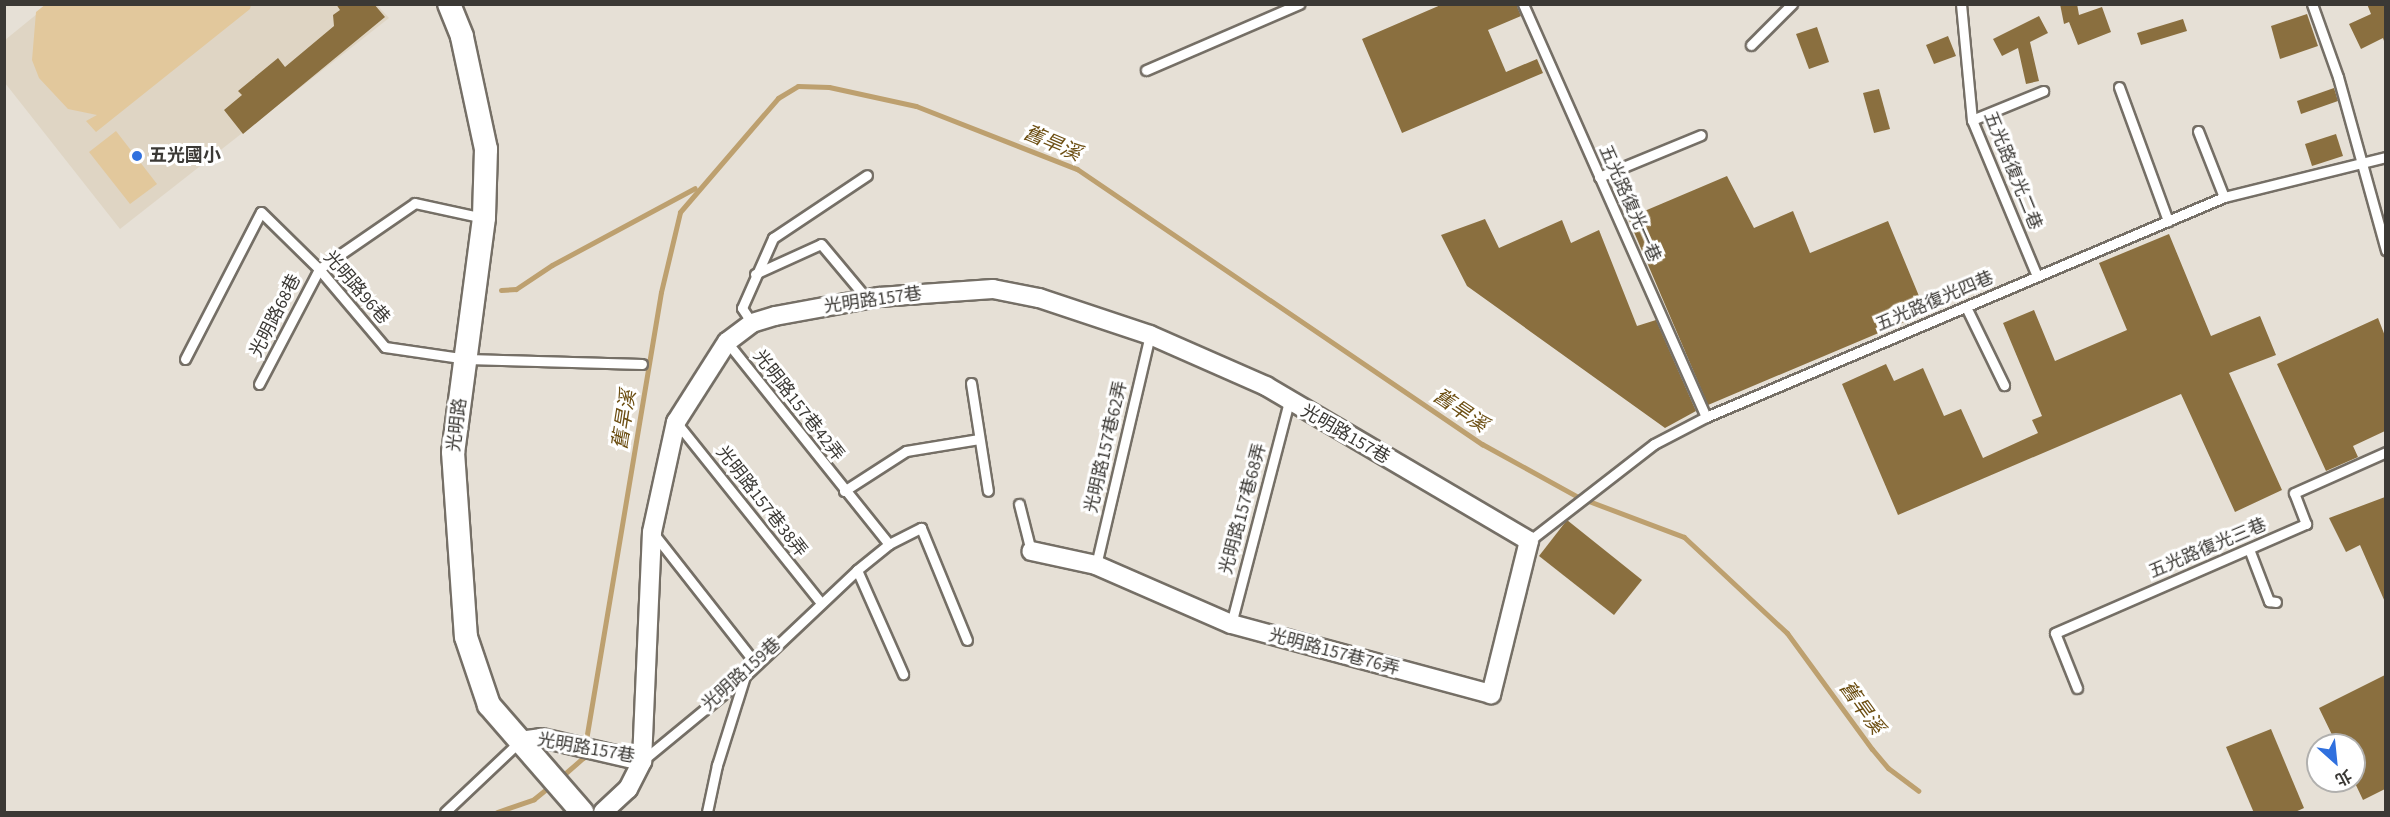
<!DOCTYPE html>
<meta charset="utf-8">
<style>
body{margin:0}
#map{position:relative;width:2390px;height:817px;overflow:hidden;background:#e6e0d6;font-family:"Source Sans 3","Noto Sans TC",sans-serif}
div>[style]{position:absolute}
.built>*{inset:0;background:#dfd5c4}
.green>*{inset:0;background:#e2c89c}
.stream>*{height:5px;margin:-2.5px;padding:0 2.5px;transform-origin:2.5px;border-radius:2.5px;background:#bda06f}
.building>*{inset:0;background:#8a6f3f}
.roads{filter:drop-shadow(2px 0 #756f66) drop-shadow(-2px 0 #756f66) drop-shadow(0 2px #756f66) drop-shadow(0 -2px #756f66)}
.service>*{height:9px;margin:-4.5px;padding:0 4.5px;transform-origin:4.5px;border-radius:4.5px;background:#fff}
.minor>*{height:18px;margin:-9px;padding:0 9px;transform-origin:9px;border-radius:9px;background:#fff}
.tertiary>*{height:22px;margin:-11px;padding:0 11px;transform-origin:11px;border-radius:11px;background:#fff}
.dots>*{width:16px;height:16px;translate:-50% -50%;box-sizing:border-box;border:3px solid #fff;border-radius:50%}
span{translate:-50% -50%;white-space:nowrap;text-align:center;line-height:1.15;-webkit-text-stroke:6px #fff;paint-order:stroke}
.poi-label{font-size:18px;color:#3b3935;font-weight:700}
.left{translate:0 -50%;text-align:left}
.street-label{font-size:18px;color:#3b3935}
.water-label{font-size:20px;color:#6c4e12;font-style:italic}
.frame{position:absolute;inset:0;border:6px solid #3b3935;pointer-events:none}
.north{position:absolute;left:2306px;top:733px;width:60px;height:60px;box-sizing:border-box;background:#fff;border:2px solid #b1b0ae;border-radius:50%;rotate:153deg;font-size:16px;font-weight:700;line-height:24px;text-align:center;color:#3b3935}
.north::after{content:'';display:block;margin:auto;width:21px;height:27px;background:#3070de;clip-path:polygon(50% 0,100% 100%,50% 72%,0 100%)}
</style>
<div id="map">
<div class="built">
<div style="clip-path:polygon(376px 4px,389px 18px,120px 229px,5px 83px,5px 40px,48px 5px)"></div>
</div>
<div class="green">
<div style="clip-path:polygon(46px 4px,251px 4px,251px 5px,250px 9px,96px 132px,86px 121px,97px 115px,68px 109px,39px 78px,32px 60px,36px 12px)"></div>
<div style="clip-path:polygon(116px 131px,157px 184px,130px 204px,89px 152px)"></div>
</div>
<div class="stream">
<div style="left:501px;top:290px;width:15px;rotate:-4deg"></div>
<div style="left:516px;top:289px;width:43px;rotate:-33.7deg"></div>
<div style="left:552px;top:265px;width:162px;rotate:-28.3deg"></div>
<div style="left:561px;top:777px;width:29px;rotate:-41deg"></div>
<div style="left:583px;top:758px;width:472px;rotate:-80.5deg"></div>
<div style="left:661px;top:292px;width:82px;rotate:-76.6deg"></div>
<div style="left:680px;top:212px;width:150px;rotate:-49.3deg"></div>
<div style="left:778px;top:98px;width:23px;rotate:-31deg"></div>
<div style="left:798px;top:86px;width:31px;rotate:2deg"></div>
<div style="left:829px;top:87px;width:89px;rotate:12.3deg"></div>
<div style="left:916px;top:106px;width:173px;rotate:21.4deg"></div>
<div style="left:1077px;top:169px;width:490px;rotate:34.2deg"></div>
<div style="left:1482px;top:444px;width:110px;rotate:28.9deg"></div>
<div style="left:1578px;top:497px;width:113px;rotate:20.7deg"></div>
<div style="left:1684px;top:537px;width:141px;rotate:43deg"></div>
<div style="left:1787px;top:633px;width:144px;rotate:53.8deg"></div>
<div style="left:1872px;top:749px;width:25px;rotate:50deg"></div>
<div style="left:1888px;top:768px;width:38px;rotate:37deg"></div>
<div style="left:497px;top:812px;width:39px;rotate:-19deg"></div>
<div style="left:534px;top:799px;width:22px;rotate:-39deg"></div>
</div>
<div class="building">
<div style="clip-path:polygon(336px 4px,374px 4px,385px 17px,243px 134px,224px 110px,242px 95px,238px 91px,278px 58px,285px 67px,334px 26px,333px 15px,340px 10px)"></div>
<div style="clip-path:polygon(1443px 4px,1516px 4px,1521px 16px,1488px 30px,1506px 72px,1537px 59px,1543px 73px,1402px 133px,1362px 39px)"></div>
<div style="clip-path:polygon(2060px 4px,2077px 4px,2079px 15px,2102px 7px,2111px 32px,2078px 45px,2069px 22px,2064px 24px)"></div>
<div style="clip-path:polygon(2367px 4px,2385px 4px,2385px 44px,2383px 38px,2361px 49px,2349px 24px,2371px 14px)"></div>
<div style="clip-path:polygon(2307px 14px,2318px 46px,2280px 59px,2271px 26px)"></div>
<div style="clip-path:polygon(2039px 16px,2048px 33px,2030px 42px,2039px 81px,2026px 84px,2018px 48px,2002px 56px,1993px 39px)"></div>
<div style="clip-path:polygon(2183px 19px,2187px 31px,2141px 45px,2137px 33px)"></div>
<div style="clip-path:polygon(1817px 27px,1829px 62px,1809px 69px,1796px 34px)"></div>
<div style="clip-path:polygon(1948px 36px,1956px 56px,1934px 64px,1926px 45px)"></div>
<div style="clip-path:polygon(2334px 88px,2338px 101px,2301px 114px,2297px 101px)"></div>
<div style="clip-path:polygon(1879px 89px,1890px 129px,1874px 133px,1863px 93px)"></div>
<div style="clip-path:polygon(2336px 134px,2343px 156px,2312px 166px,2305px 144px)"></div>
<div style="clip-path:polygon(1727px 176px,1754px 228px,1793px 211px,1810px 253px,1888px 221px,1926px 313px,1708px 405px,1628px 218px)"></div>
<div style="clip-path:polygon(1485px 219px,1499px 248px,1562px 220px,1571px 243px,1599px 230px,1637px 326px,1656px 320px,1696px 411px,1665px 428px,1467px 286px,1441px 235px)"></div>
<div style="clip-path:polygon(2169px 234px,2211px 336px,2260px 316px,2276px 355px,2229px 373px,2282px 490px,2235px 512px,2181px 394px,1898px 515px,1842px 384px,1886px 364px,1894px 381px,1923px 368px,1944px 416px,1961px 409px,1983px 458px,2038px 433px,2032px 420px,2042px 416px,2003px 323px,2034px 310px,2055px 361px,2127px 330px,2099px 263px)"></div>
<div style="clip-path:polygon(2378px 318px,2385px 336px,2385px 431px,2353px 446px,2358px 457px,2326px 471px,2277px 364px)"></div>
<div style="clip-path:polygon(2385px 497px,2385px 602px,2360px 545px,2346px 552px,2329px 518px)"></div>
<div style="clip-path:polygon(1567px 520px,1642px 580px,1614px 615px,1539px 556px)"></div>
<div style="clip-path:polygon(2385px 675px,2385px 789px,2363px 800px,2354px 781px,2354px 745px,2337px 745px,2319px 708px)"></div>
<div style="clip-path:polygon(2271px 729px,2304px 808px,2293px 813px,2254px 813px,2226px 747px)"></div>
</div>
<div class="roads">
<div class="service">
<div style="left:1523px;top:4px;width:452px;rotate:66.1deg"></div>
<div style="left:1961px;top:4px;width:117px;rotate:84.6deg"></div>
<div style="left:1972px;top:120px;width:169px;rotate:67.4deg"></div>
<div style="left:2312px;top:4px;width:77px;rotate:70.4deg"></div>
<div style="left:2338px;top:77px;width:180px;rotate:74.5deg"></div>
<div style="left:1751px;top:45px;width:58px;rotate:-45deg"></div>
<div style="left:1146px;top:70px;width:167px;rotate:-23.3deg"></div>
<div style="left:2119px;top:87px;width:143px;rotate:69.9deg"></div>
<div style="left:1972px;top:120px;width:77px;rotate:-22.2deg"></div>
<div style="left:2198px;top:131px;width:71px;rotate:68.5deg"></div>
<div style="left:1599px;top:177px;width:110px;rotate:-22.4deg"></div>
<div style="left:755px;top:274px;width:72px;rotate:-24.4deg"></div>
<div style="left:821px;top:244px;width:72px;rotate:50.1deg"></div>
<div style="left:1966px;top:307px;width:87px;rotate:64deg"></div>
<div style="left:752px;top:323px;width:18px;rotate:-124deg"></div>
<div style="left:742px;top:308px;width:77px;rotate:-66.1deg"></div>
<div style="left:773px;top:238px;width:113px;rotate:-33.8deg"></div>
<div style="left:727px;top:342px;width:259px;rotate:51.3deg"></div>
<div style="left:185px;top:359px;width:165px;rotate:-62.7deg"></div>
<div style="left:261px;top:212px;width:81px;rotate:44.5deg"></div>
<div style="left:319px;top:269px;width:102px;rotate:49.8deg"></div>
<div style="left:385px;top:347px;width:83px;rotate:8.3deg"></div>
<div style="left:467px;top:359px;width:175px;rotate:1.6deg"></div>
<div style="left:971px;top:383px;width:109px;rotate:81.1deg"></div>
<div style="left:259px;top:384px;width:130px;rotate:-62.4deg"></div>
<div style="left:319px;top:269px;width:116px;rotate:-34.5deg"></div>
<div style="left:415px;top:203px;width:71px;rotate:12.3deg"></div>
<div style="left:676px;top:422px;width:232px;rotate:51.3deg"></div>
<div style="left:844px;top:491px;width:74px;rotate:-32.8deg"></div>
<div style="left:906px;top:451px;width:74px;rotate:-9.3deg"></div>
<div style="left:1019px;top:504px;width:49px;rotate:75.7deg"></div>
<div style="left:654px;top:534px;width:165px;rotate:51.9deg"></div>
<div style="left:1529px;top:541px;width:158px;rotate:-37.8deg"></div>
<div style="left:1654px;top:444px;width:59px;rotate:-27.4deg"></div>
<div style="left:1706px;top:417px;width:563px;rotate:-23.01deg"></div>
<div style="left:2224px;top:197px;width:167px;rotate:-13.9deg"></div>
<div style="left:2249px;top:549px;width:56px;rotate:69deg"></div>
<div style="left:2269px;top:601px;width:7px;rotate:8deg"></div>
<div style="left:1096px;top:565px;width:236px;rotate:-76.8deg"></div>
<div style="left:857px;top:570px;width:114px;rotate:66.1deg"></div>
<div style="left:1231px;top:624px;width:229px;rotate:-75.4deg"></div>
<div style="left:2077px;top:688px;width:59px;rotate:-111.8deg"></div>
<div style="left:2055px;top:633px;width:274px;rotate:-23.5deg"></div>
<div style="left:2306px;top:524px;width:33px;rotate:-111deg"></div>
<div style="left:2294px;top:493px;width:101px;rotate:-24deg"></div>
<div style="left:642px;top:761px;width:134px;rotate:-39.5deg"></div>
<div style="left:745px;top:676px;width:154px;rotate:-43.4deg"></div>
<div style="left:857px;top:570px;width:41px;rotate:-39.1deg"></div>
<div style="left:889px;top:544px;width:36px;rotate:-27deg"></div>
<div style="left:921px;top:528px;width:121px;rotate:67.7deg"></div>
<div style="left:445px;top:812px;width:103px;rotate:-43.4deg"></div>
<div style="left:707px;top:812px;width:48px;rotate:-78deg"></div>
<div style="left:717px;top:765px;width:93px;rotate:-72.5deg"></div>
</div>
<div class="minor">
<div style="left:520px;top:741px;width:22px;rotate:-8deg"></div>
<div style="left:542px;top:738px;width:103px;rotate:13deg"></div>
<div style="left:603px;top:812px;width:34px;rotate:-43deg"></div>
<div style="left:628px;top:789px;width:31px;rotate:-63deg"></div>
<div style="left:642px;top:761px;width:229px;rotate:-87.5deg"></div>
<div style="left:652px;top:532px;width:113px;rotate:-77.7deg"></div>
<div style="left:676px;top:422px;width:95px;rotate:-57.5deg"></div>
<div style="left:727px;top:342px;width:31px;rotate:-37deg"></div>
<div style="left:752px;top:323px;width:24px;rotate:-17deg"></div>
<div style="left:775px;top:316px;width:106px;rotate:-10.4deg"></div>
<div style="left:879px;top:297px;width:114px;rotate:-4deg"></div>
<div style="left:993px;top:289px;width:47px;rotate:11.1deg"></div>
<div style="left:1039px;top:298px;width:117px;rotate:18.4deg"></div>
<div style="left:1150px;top:335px;width:127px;rotate:23.7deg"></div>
<div style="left:1266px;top:386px;width:305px;rotate:30.5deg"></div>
<div style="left:1529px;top:541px;width:158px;rotate:103.9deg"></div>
<div style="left:1491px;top:694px;width:269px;rotate:-164.9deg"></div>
<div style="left:1231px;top:624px;width:147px;rotate:-156.4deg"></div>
<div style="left:1096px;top:565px;width:66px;rotate:-167.8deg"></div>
</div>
<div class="tertiary">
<div style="left:449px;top:4px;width:35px;rotate:68deg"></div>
<div style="left:462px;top:37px;width:115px;rotate:77.9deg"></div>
<div style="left:486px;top:149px;width:69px;rotate:91.7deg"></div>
<div style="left:484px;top:218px;width:236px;rotate:97.5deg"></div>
<div style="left:453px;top:452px;width:185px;rotate:86deg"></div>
<div style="left:466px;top:637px;width:72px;rotate:71.3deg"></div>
<div style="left:489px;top:705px;width:142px;rotate:49deg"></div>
</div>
</div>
<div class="dots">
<div style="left:137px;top:156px;background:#3070de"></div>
</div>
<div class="poi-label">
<span class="left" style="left:149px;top:156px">五光國小</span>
</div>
<div class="street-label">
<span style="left:2012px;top:171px;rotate:68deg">五光路復光二巷</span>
<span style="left:1629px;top:204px;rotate:66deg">五光路復光一巷</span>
<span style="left:356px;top:288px;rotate:49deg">光明路96巷</span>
<span style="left:873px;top:301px;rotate:-8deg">光明路157巷</span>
<span style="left:1935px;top:302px;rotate:-23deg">五光路復光四巷</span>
<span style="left:276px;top:316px;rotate:-63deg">光明路68巷</span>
<span style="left:798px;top:406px;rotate:52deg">光明路157巷42弄</span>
<span style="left:458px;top:425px;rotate:-83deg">光明路</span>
<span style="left:1345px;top:435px;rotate:30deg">光明路157巷</span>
<span style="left:1107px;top:447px;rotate:-77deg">光明路157巷62弄</span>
<span style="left:761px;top:502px;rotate:52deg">光明路157巷38弄</span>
<span style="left:1244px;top:509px;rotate:-75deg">光明路157巷68弄</span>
<span style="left:2208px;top:549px;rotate:-23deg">五光路復光三巷</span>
<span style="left:1334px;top:653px;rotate:15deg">光明路157巷76弄</span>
<span style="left:742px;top:675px;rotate:-42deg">光明路159巷</span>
<span style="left:586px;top:749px;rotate:10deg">光明路157巷</span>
</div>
<div class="water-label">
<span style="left:1052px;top:144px;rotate:23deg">舊旱溪</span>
<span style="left:1460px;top:411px;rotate:34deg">舊旱溪</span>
<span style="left:625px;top:420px;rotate:-81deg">舊旱溪</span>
<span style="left:1861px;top:708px;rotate:54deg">舊旱溪</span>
</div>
<div class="frame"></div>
<div class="north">北</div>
</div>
